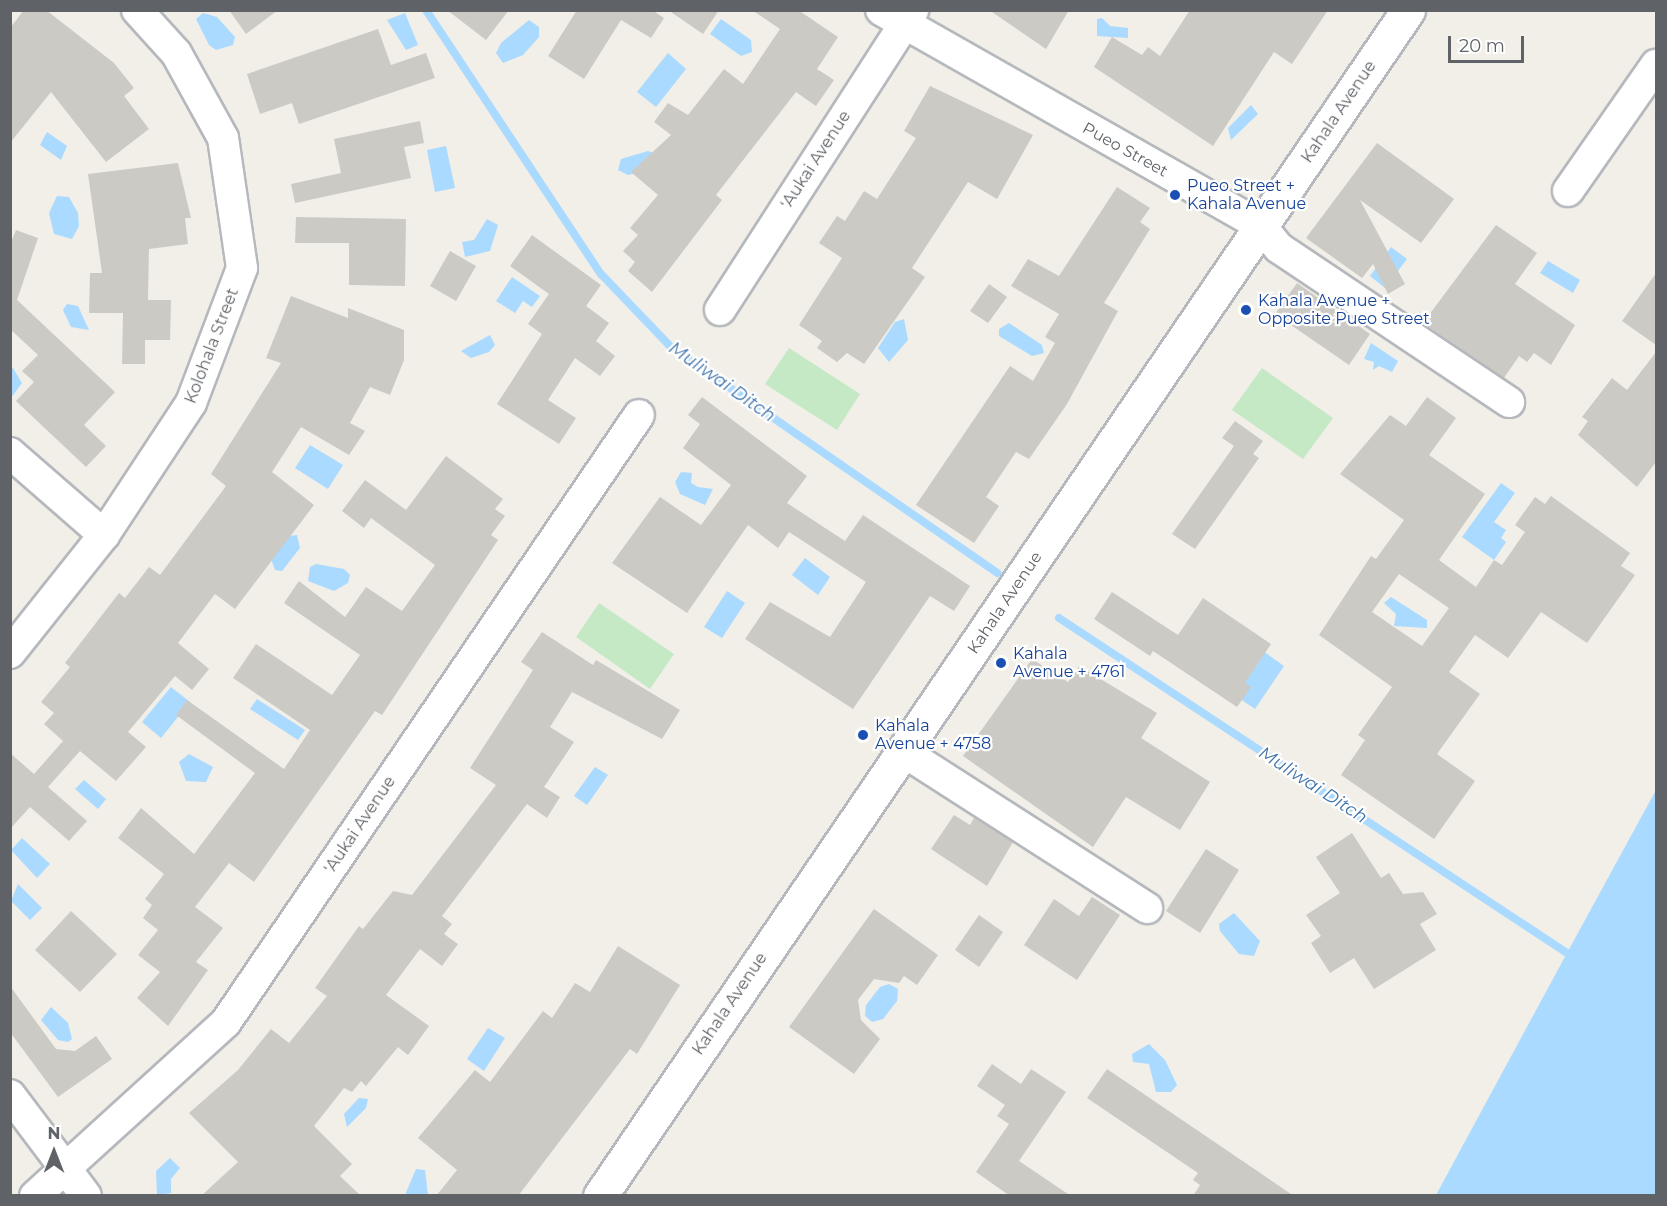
<!DOCTYPE html>
<meta charset="utf-8">
<style>
body{margin:0}
#map{position:relative;width:1667px;height:1206px;overflow:hidden;background:#f1efe8;font-family:Montserrat,sans-serif}
div>[style]{position:absolute}
.green>*{inset:0;background:#c5e8c5}
.water>*{inset:0;background:#aadaff}
.stream>*{height:8px;margin:-4px;padding:0 4px;transform-origin:4px;border-radius:4px;background:#aadaff}
.building>*{inset:0;background:#cccac5}
.roads{filter:drop-shadow(2px 0 #b5b8bc) drop-shadow(-2px 0 #b5b8bc) drop-shadow(0 2px #b5b8bc) drop-shadow(0 -2px #b5b8bc)}
.street>*{height:30px;margin:-15px;padding:0 15px;transform-origin:15px;border-radius:15px;background:#fff}
.secondary>*{height:33px;margin:-16.5px;padding:0 16.5px;transform-origin:16.5px;border-radius:16.5px;background:#fff}
.dots>*{width:16px;height:16px;translate:-50% -50%;box-sizing:border-box;border:3px solid #fff;border-radius:50%}
span{translate:-50% -50%;white-space:nowrap;text-align:center;line-height:1.15;-webkit-text-stroke:4.5px #fff;paint-order:stroke}
.street-label{font-size:16px;color:#5f6368}
.transit-label{font-size:16px;color:#164399}
.left{translate:0 -50%;text-align:left}
.water-label{font-size:18px;color:#4174aa;font-style:italic}
.frame{position:absolute;inset:0;border:12px solid #5f6368;pointer-events:none}
.north{position:absolute;left:24px;top:1122px;width:60px;height:60px;-webkit-text-stroke:4px #fff;paint-order:stroke;rotate:0deg;font-size:16px;font-weight:700;line-height:24px;text-align:center;color:#5f6368}
.north::after{content:'';display:block;margin:auto;width:21px;height:27px;background:#5f6368;clip-path:polygon(50% 0,100% 100%,50% 72%,0 100%)}
.scale{position:absolute;left:1448px;top:36px;width:76px;height:27px;box-sizing:border-box;border:3px solid #5f6368;border-top:0;padding-left:8px;font-size:18px;line-height:21px;white-space:nowrap;color:#5f6368;-webkit-text-stroke:4px #fff;paint-order:stroke}
</style>
<div id="map">
<div class="green">
<div style="clip-path:polygon(789px 348px,860px 394px,837px 430px,765px 384px)"></div>
<div style="clip-path:polygon(1262px 368px,1333px 418px,1303px 459px,1232px 410px)"></div>
<div style="clip-path:polygon(599px 603px,674px 654px,650px 689px,576px 637px)"></div>
</div>
<div class="water">
<div style="clip-path:polygon(203px 13px,217px 17px,235px 37px,233px 45px,216px 50px,209px 45px,196px 19px)"></div>
<div style="clip-path:polygon(405px 13px,418px 45px,406px 50px,387px 20px)"></div>
<div style="clip-path:polygon(1102px 18px,1110px 26px,1128px 28px,1128px 38px,1097px 36px,1097px 19px)"></div>
<div style="clip-path:polygon(721px 19px,751px 40px,752px 52px,741px 56px,710px 34px)"></div>
<div style="clip-path:polygon(529px 20px,539px 27px,539px 37px,523px 55px,503px 63px,496px 53px,501px 43px)"></div>
<div style="clip-path:polygon(668px 53px,686px 69px,656px 107px,637px 92px)"></div>
<div style="clip-path:polygon(1251px 105px,1258px 114px,1231px 140px,1228px 128px)"></div>
<div style="clip-path:polygon(47px 132px,67px 146px,61px 160px,40px 145px)"></div>
<div style="clip-path:polygon(446px 146px,455px 188px,435px 192px,427px 150px)"></div>
<div style="clip-path:polygon(648px 151px,654px 153px,647px 170px,628px 175px,618px 170px,621px 159px)"></div>
<div style="clip-path:polygon(57px 196px,69px 197px,78px 213px,79px 226px,72px 239px,54px 234px,49px 213px)"></div>
<div style="clip-path:polygon(487px 219px,498px 225px,490px 251px,465px 257px,462px 242px,474px 240px)"></div>
<div style="clip-path:polygon(1391px 247px,1407px 259px,1385px 288px,1370px 276px)"></div>
<div style="clip-path:polygon(1548px 261px,1580px 280px,1573px 293px,1540px 273px)"></div>
<div style="clip-path:polygon(512px 277px,540px 296px,532px 307px,523px 301px,515px 313px,496px 301px)"></div>
<div style="clip-path:polygon(67px 304px,78px 306px,89px 330px,71px 327px,63px 310px)"></div>
<div style="clip-path:polygon(904px 319px,908px 340px,889px 362px,878px 348px,895px 322px)"></div>
<div style="clip-path:polygon(1009px 323px,1042px 345px,1044px 353px,1032px 356px,999px 336px,999px 329px)"></div>
<div style="clip-path:polygon(490px 335px,495px 345px,489px 352px,471px 358px,461px 351px)"></div>
<div style="clip-path:polygon(1371px 343px,1398px 361px,1392px 372px,1379px 366px,1373px 370px,1374px 362px,1364px 359px)"></div>
<div style="clip-path:polygon(13px 368px,22px 383px,11px 398px,11px 369px)"></div>
<div style="clip-path:polygon(310px 445px,343px 465px,328px 489px,295px 468px)"></div>
<div style="clip-path:polygon(681px 472px,692px 473px,691px 483px,698px 487px,713px 489px,705px 505px,680px 494px,675px 482px)"></div>
<div style="clip-path:polygon(1501px 483px,1515px 493px,1494px 522px,1506px 530px,1501px 538px,1506px 542px,1494px 560px,1462px 537px)"></div>
<div style="clip-path:polygon(297px 535px,300px 548px,282px 571px,275px 570px,271px 559px,287px 536px)"></div>
<div style="clip-path:polygon(805px 558px,830px 577px,818px 595px,792px 575px)"></div>
<div style="clip-path:polygon(316px 564px,344px 569px,350px 575px,348px 583px,334px 591px,308px 581px,310px 567px)"></div>
<div style="clip-path:polygon(727px 591px,745px 603px,722px 638px,704px 627px)"></div>
<div style="clip-path:polygon(1391px 597px,1427px 620px,1427px 628px,1394px 626px,1396px 614px,1384px 603px)"></div>
<div style="clip-path:polygon(1263px 651px,1284px 666px,1255px 709px,1233px 694px)"></div>
<div style="clip-path:polygon(171px 687px,190px 702px,161px 738px,142px 722px)"></div>
<div style="clip-path:polygon(257px 699px,305px 730px,298px 740px,250px 709px)"></div>
<div style="clip-path:polygon(189px 754px,213px 767px,206px 782px,186px 781px,179px 762px)"></div>
<div style="clip-path:polygon(595px 767px,608px 775px,587px 805px,574px 796px)"></div>
<div style="clip-path:polygon(84px 780px,106px 799px,98px 809px,75px 789px)"></div>
<div style="clip-path:polygon(1656px 790px,1656px 1195px,1436px 1195px,1567px 953px)"></div>
<div style="clip-path:polygon(22px 838px,50px 864px,37px 878px,11px 850px)"></div>
<div style="clip-path:polygon(18px 884px,42px 908px,30px 920px,11px 901px)"></div>
<div style="clip-path:polygon(1234px 913px,1260px 941px,1254px 956px,1239px 954px,1220px 931px,1219px 924px)"></div>
<div style="clip-path:polygon(889px 984px,898px 989px,897px 1001px,883px 1019px,872px 1022px,865px 1016px,866px 1005px,880px 987px)"></div>
<div style="clip-path:polygon(51px 1007px,68px 1023px,72px 1039px,68px 1042px,58px 1040px,41px 1020px)"></div>
<div style="clip-path:polygon(488px 1028px,505px 1038px,484px 1071px,467px 1059px)"></div>
<div style="clip-path:polygon(1149px 1044px,1165px 1060px,1177px 1085px,1171px 1092px,1156px 1092px,1149px 1064px,1133px 1062px,1132px 1054px)"></div>
<div style="clip-path:polygon(359px 1098px,368px 1099px,366px 1108px,347px 1127px,344px 1114px)"></div>
<div style="clip-path:polygon(170px 1158px,180px 1168px,171px 1179px,171px 1193px,157px 1195px,156px 1171px)"></div>
<div style="clip-path:polygon(416px 1169px,425px 1170px,428px 1195px,405px 1195px)"></div>
</div>
<div class="stream">
<div style="left:426px;top:10px;width:317px;rotate:56.5deg"></div>
<div style="left:601px;top:274px;width:101px;rotate:46.2deg"></div>
<div style="left:671px;top:347px;width:397px;rotate:34.7deg"></div>
<div style="left:1059px;top:618px;width:609px;rotate:33.4deg"></div>
</div>
<div class="building">
<div style="clip-path:polygon(24px 10px,46px 10px,114px 63px,134px 88px,124px 96px,149px 129px,106px 162px,51px 92px,10px 143px,10px 28px)"></div>
<div style="clip-path:polygon(229px 10px,278px 10px,246px 34px)"></div>
<div style="clip-path:polygon(447px 10px,509px 10px,486px 40px)"></div>
<div style="clip-path:polygon(577px 10px,652px 10px,664px 18px,651px 38px,621px 20px,584px 79px,548px 56px)"></div>
<div style="clip-path:polygon(668px 10px,719px 10px,703px 34px)"></div>
<div style="clip-path:polygon(752px 10px,798px 10px,838px 37px,817px 69px,834px 80px,816px 106px,796px 92px,716px 195px,722px 200px,652px 292px,628px 271px,635px 262px,623px 251px,638px 235px,630px 228px,658px 195px,631px 172px,671px 135px,654px 122px,668px 103px,688px 115px,724px 69px,743px 84px,780px 29px)"></div>
<div style="clip-path:polygon(989px 10px,1069px 10px,1046px 49px)"></div>
<div style="clip-path:polygon(1190px 10px,1328px 10px,1292px 64px,1274px 52px,1213px 146px,1094px 67px,1112px 37px,1142px 55px,1148px 47px,1160px 56px)"></div>
<div style="clip-path:polygon(378px 29px,391px 65px,426px 53px,435px 78px,299px 124px,292px 103px,260px 114px,247px 74px)"></div>
<div style="clip-path:polygon(930px 86px,1033px 135px,997px 199px,968px 182px,912px 268px,925px 277px,864px 364px,847px 353px,837px 362px,817px 348px,822px 341px,799px 325px,842px 258px,819px 243px,837px 216px,845px 221px,864px 191px,877px 199px,916px 138px,904px 131px)"></div>
<div style="clip-path:polygon(420px 121px,424px 143px,404px 147px,411px 178px,295px 203px,291px 184px,341px 173px,334px 139px)"></div>
<div style="clip-path:polygon(1377px 143px,1454px 199px,1421px 243px,1360px 200px,1405px 284px,1388px 294px,1373px 264px,1362px 278px,1306px 238px)"></div>
<div style="clip-path:polygon(178px 163px,191px 218px,185px 218px,188px 244px,149px 249px,148px 300px,171px 300px,170px 340px,145px 340px,145px 364px,122px 364px,123px 313px,89px 313px,90px 273px,102px 273px,88px 174px)"></div>
<div style="clip-path:polygon(1117px 187px,1150px 208px,1140px 222px,1150px 229px,1104px 303px,1118px 311px,1067px 404px,1029px 459px,1016px 452px,986px 497px,999px 506px,974px 543px,916px 505px,1010px 366px,1033px 381px,1055px 343px,1045px 337px,1059px 314px,1011px 286px,1028px 259px,1059px 276px)"></div>
<div style="clip-path:polygon(296px 217px,406px 219px,405px 286px,349px 285px,349px 243px,295px 243px)"></div>
<div style="clip-path:polygon(1496px 225px,1537px 253px,1515px 284px,1575px 325px,1551px 365px,1534px 353px,1527px 362px,1519px 356px,1504px 378px,1423px 323px)"></div>
<div style="clip-path:polygon(16px 230px,38px 238px,17px 300px,115px 392px,84px 425px,106px 446px,86px 467px,16px 401px,34px 382px,22px 371px,38px 355px,10px 329px,10px 245px)"></div>
<div style="clip-path:polygon(532px 235px,601px 285px,586px 306px,609px 323px,596px 341px,615px 356px,600px 376px,575px 358px,548px 400px,576px 418px,559px 444px,497px 404px,542px 334px,528px 324px,549px 294px,510px 266px)"></div>
<div style="clip-path:polygon(450px 251px,476px 266px,456px 301px,430px 286px)"></div>
<div style="clip-path:polygon(1656px 273px,1656px 345px,1622px 321px)"></div>
<div style="clip-path:polygon(1297px 283px,1370px 334px,1349px 365px,1275px 314px)"></div>
<div style="clip-path:polygon(989px 284px,1007px 297px,988px 323px,970px 311px)"></div>
<div style="clip-path:polygon(291px 296px,348px 318px,348px 308px,404px 330px,404px 360px,390px 395px,370px 387px,350px 423px,365px 431px,349px 455px,301px 427px,272px 472px,314px 505px,235px 609px,215px 594px,178px 643px,209px 669px,192px 690px,175px 676px,128px 732px,146px 747px,116px 781px,80px 751px,48px 787px,87px 821px,69px 841px,30px 807px,10px 829px,10px 753px,34px 774px,63px 741px,44px 724px,54px 713px,41px 702px,70px 667px,65px 663px,119px 593px,125px 598px,149px 567px,160px 575px,226px 486px,211px 474px,281px 363px,266px 358px)"></div>
<div style="clip-path:polygon(1656px 352px,1656px 462px,1637px 487px,1578px 435px,1588px 421px,1582px 417px,1612px 378px,1627px 390px)"></div>
<div style="clip-path:polygon(702px 397px,807px 476px,787px 503px,845px 541px,863px 515px,970px 586px,954px 611px,930px 596px,853px 709px,745px 639px,770px 602px,830px 637px,866px 582px,789px 532px,778px 548px,748px 525px,687px 613px,612px 563px,660px 497px,701px 525px,731px 485px,683px 448px,700px 424px,688px 415px)"></div>
<div style="clip-path:polygon(evenodd,1427px 397px,1456px 418px,1429px 455px,1485px 494px,1439px 560px,1476px 587px,1494px 560px,1502px 565px,1525px 532px,1515px 525px,1535px 497px,1545px 504px,1551px 496px,1630px 553px,1621px 566px,1635px 575px,1587px 643px,1541px 612px,1508px 658px,1475px 635px,1449px 672px,1480px 694px,1437px 754px,1475px 781px,1434px 839px,1341px 775px,1365px 740px,1358px 735px,1392px 687px,1319px 635px,1371px 556px,1376px 559px,1404px 520px,1340px 474px,1390px 415px,1406px 426px,1427px 397px,1399px 574px,1449px 608px,1422px 646px,1372px 612px,1399px 574px)"></div>
<div style="clip-path:polygon(1235px 421px,1263px 441px,1253px 454px,1259px 458px,1195px 549px,1172px 534px,1234px 446px,1222px 438px)"></div>
<div style="clip-path:polygon(446px 456px,503px 499px,495px 509px,505px 516px,491px 535px,498px 540px,382px 715px,375px 711px,254px 882px,229px 863px,195px 907px,223px 928px,196px 962px,208px 970px,168px 1026px,137px 998px,160px 972px,138px 955px,158px 930px,143px 918px,152px 905px,145px 899px,164px 874px,118px 838px,141px 808px,194px 854px,255px 773px,176px 715px,187px 700px,284px 769px,310px 730px,233px 678px,256px 644px,332px 695px,360px 655px,284px 603px,299px 581px,345px 617px,366px 587px,402px 611px,435px 565px,371px 518px,364px 528px,342px 511px,365px 480px,406px 510px)"></div>
<div style="clip-path:polygon(1112px 592px,1178px 635px,1203px 598px,1271px 644px,1245px 683px,1251px 687px,1237px 707px,1153px 651px,1150px 656px,1094px 619px)"></div>
<div style="clip-path:polygon(542px 632px,593px 665px,596px 660px,680px 710px,662px 739px,572px 692px,550px 727px,574px 742px,544px 787px,560px 797px,547px 818px,527px 804px,442px 916px,452px 924px,444px 934px,458px 944px,442px 966px,420px 949px,386px 995px,429px 1026px,408px 1055px,398px 1047px,366px 1086px,361px 1081px,352px 1092px,344px 1088px,314px 1126px,352px 1164px,340px 1176px,361px 1196px,201px 1196px,238px 1162px,189px 1113px,238px 1070px,271px 1029px,289px 1043px,327px 996px,315px 988px,359px 926px,363px 929px,393px 891px,412px 895px,496px 785px,470px 768px,533px 670px,521px 662px)"></div>
<div style="clip-path:polygon(1032px 659px,1068px 682px,1079px 666px,1157px 713px,1141px 738px,1210px 782px,1180px 830px,1126px 797px,1093px 847px,963px 756px)"></div>
<div style="clip-path:polygon(954px 815px,970px 825px,974px 818px,1013px 842px,987px 886px,931px 849px)"></div>
<div style="clip-path:polygon(1352px 833px,1381px 878px,1389px 873px,1403px 894px,1423px 892px,1437px 914px,1420px 924px,1436px 950px,1374px 989px,1354px 958px,1330px 973px,1311px 943px,1321px 936px,1306px 915px,1340px 893px,1316px 857px)"></div>
<div style="clip-path:polygon(1206px 849px,1239px 870px,1200px 933px,1166px 911px)"></div>
<div style="clip-path:polygon(1092px 897px,1120px 915px,1077px 980px,1024px 945px,1054px 899px,1079px 916px)"></div>
<div style="clip-path:polygon(874px 909px,938px 955px,917px 985px,904px 976px,899px 983px,874px 979px,858px 1000px,861px 1020px,880px 1039px,854px 1074px,789px 1027px)"></div>
<div style="clip-path:polygon(71px 911px,117px 954px,80px 992px,35px 950px)"></div>
<div style="clip-path:polygon(979px 915px,1003px 932px,979px 967px,955px 950px)"></div>
<div style="clip-path:polygon(618px 946px,680px 985px,637px 1054px,630px 1049px,518px 1196px,436px 1196px,457px 1170px,418px 1138px,475px 1070px,490px 1082px,543px 1011px,552px 1018px,575px 983px,590px 992px)"></div>
<div style="clip-path:polygon(10px 986px,56px 1049px,75px 1051px,96px 1036px,112px 1059px,58px 1097px,10px 1032px)"></div>
<div style="clip-path:polygon(992px 1064px,1021px 1084px,1031px 1069px,1066px 1092px,1019px 1161px,1071px 1196px,1010px 1196px,976px 1172px,1009px 1124px,997px 1116px,1005px 1105px,977px 1086px)"></div>
<div style="clip-path:polygon(1107px 1069px,1294px 1196px,1193px 1196px,1200px 1185px,1193px 1180px,1198px 1173px,1087px 1098px)"></div>
</div>
<div class="roads">
<div class="street">
<div style="left:881px;top:10px;width:437px;rotate:29.6deg"></div>
<div style="left:1261px;top:226px;width:28px;rotate:51deg"></div>
<div style="left:1279px;top:248px;width:277px;rotate:33.8deg"></div>
<div style="left:1568px;top:191px;width:154px;rotate:-55.1deg"></div>
<div style="left:720px;top:310px;width:357px;rotate:-57.2deg"></div>
<div style="left:10px;top:453px;width:125px;rotate:41.1deg"></div>
<div style="left:10px;top:653px;width:151px;rotate:-51.5deg"></div>
<div style="left:104px;top:535px;width:158px;rotate:-56.6deg"></div>
<div style="left:191px;top:403px;width:144px;rotate:-69.3deg"></div>
<div style="left:242px;top:268px;width:131px;rotate:-98.3deg"></div>
<div style="left:223px;top:138px;width:97px;rotate:-118.9deg"></div>
<div style="left:176px;top:53px;width:58px;rotate:-132.2deg"></div>
<div style="left:904px;top:752px;width:289px;rotate:32.7deg"></div>
<div style="left:10px;top:1095px;width:126px;rotate:53deg"></div>
<div style="left:35px;top:1196px;width:258px;rotate:-42.3deg"></div>
<div style="left:226px;top:1022px;width:734px;rotate:-55.77deg"></div>
</div>
<div class="secondary">
<div style="left:600px;top:1196px;width:1435px;rotate:-55.73deg"></div>
</div>
</div>
<div class="dots">
<div style="left:1175px;top:195px;background:#1a4fb4"></div>
<div style="left:1246px;top:310px;background:#1a4fb4"></div>
<div style="left:1001px;top:663px;background:#1a4fb4"></div>
<div style="left:863px;top:735px;background:#1a4fb4"></div>
</div>
<div class="street-label">
<span style="left:1339px;top:112px;rotate:-56deg">Kahala Avenue</span>
<span style="left:1125px;top:150px;rotate:29deg">Pueo Street</span>
<span style="left:816px;top:160px;rotate:-57deg">ʻAukai Avenue</span>
<span style="left:212px;top:346px;rotate:-69deg">Kolohala Street</span>
<span style="left:1005px;top:603px;rotate:-56deg">Kahala Avenue</span>
<span style="left:360px;top:825px;rotate:-56deg">ʻAukai Avenue</span>
<span style="left:730px;top:1004px;rotate:-56deg">Kahala Avenue</span>
</div>
<div class="transit-label">
<span class="left" style="left:1187px;top:195px">Pueo Street +<br>Kahala Avenue</span>
<span class="left" style="left:1258px;top:310px">Kahala Avenue +<br>Opposite Pueo Street</span>
<span class="left" style="left:1013px;top:663px">Kahala<br>Avenue + 4761</span>
<span class="left" style="left:875px;top:735px">Kahala<br>Avenue + 4758</span>
</div>
<div class="water-label">
<span style="left:722px;top:382px;rotate:35deg">Muliwai Ditch</span>
<span style="left:1313px;top:785px;rotate:33deg">Muliwai Ditch</span>
</div>
<div class="frame"></div>
<div class="north">N</div>
<div class="scale">20 m</div>
</div>
